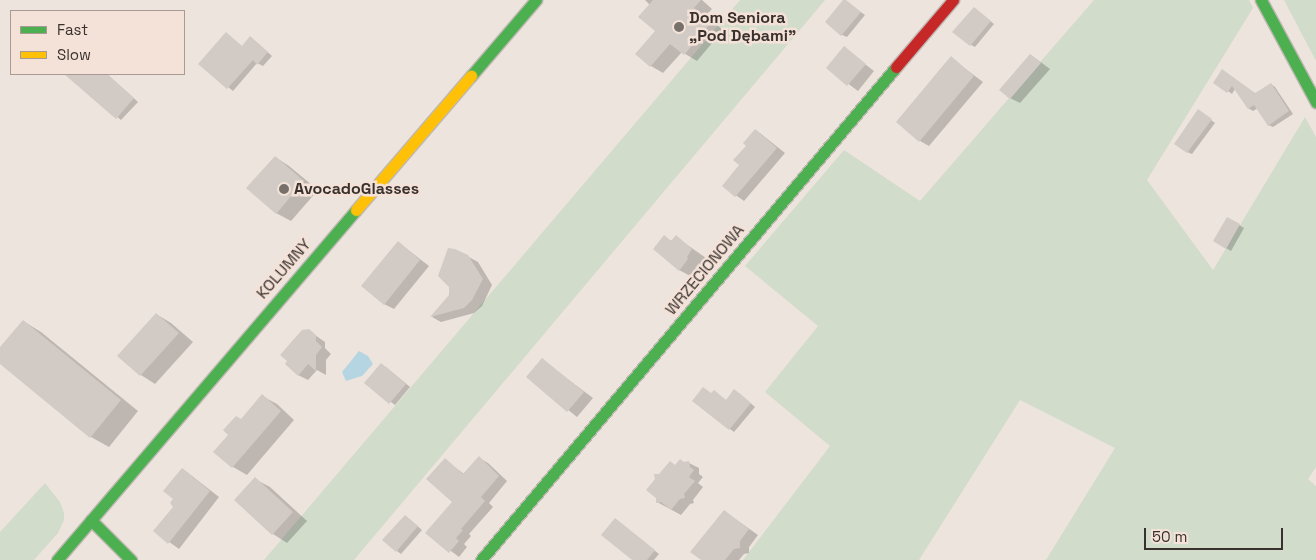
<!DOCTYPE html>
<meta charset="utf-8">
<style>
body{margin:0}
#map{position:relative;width:1316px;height:560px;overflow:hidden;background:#eee4de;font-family:"Space Grotesk",sans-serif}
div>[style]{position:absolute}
.green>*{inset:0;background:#d1dccb}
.water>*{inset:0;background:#b4d5e1}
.shadow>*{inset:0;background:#0003}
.building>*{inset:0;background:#d1cac5}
.roads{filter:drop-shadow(1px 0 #bfb7b2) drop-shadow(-1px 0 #bfb7b2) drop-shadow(0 1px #bfb7b2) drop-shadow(0 -1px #bfb7b2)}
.fast>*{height:11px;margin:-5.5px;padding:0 5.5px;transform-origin:5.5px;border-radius:5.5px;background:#4caf50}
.slow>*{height:11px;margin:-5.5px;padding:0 5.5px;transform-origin:5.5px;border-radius:5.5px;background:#ffc107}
.jam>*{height:11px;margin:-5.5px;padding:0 5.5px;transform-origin:5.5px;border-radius:5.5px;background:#c62828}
.dots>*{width:14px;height:14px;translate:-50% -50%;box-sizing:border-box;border:2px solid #f4e2d8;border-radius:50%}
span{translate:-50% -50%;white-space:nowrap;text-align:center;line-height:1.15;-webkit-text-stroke:5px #f4e2d8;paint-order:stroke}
.poi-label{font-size:16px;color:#38312d;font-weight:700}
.left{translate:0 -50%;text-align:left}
.street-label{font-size:16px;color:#38312d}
.legend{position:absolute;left:10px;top:10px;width:175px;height:65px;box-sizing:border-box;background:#f4e2d8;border:1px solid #a99b94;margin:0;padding:6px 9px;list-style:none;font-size:15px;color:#38312d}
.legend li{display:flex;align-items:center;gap:10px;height:25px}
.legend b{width:25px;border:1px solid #a99b94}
.scale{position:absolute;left:1144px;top:528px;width:139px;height:22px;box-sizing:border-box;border:2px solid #38312d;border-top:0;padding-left:6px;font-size:15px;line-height:18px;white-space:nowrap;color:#38312d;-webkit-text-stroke:4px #f4e2d8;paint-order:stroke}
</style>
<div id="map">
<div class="green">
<div style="clip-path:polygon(740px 0,825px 0,354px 560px,264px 560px)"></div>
<div style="clip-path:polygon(1094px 0,1249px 0,1253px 8px,1147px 180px,1213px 270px,1305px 117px,1316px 137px,1316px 467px,1308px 479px,1316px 486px,1316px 560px,1046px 560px,1115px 448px,1020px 400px,919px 560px,743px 560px,830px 446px,765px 392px,818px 326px,745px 266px,844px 150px,920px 201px)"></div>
<div style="clip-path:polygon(1284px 0,1316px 0,1316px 61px)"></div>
<div style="clip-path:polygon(45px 483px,60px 502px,64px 513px,64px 520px,58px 533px,34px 560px,0 560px,0 532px)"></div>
</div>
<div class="water">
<div style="clip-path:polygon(359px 351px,368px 356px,373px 364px,362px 376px,346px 381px,342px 372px)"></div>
</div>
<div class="shadow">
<div style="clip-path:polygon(645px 0,702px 0,712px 9px,706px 16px,723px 30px,697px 61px,682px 52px,663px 73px,651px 66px,657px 31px,650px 5px)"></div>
<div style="clip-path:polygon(844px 0,865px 15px,847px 37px,842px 35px)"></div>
<div style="clip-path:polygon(978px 11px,994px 24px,975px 47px,971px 45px)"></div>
<div style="clip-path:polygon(226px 34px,243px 47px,255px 41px,272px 56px,263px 66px,257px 63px,233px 91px,200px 64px)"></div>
<div style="clip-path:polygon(844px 48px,874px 71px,858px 91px,827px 68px)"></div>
<div style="clip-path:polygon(1031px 55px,1050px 69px,1020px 103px,1010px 98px)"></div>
<div style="clip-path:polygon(951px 58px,983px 82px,929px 146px,920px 141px)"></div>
<div style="clip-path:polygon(1223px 71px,1256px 94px,1271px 84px,1275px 87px,1293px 114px,1273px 127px,1268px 125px,1258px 108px,1253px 111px,1248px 108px,1235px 89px,1232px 94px,1228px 91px)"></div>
<div style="clip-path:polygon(66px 74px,107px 74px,138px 102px,121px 120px)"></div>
<div style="clip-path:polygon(1202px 113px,1215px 123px,1192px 154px,1187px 152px)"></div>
<div style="clip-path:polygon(756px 130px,785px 153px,744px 201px,723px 186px,741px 165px)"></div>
<div style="clip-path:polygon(275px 157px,289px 166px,318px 190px,291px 221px,276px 213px)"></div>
<div style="clip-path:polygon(1228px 218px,1244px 228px,1231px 251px,1214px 241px)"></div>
<div style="clip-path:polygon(664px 237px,672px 241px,676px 237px,706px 258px,694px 278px,679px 270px)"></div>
<div style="clip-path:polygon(398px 242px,429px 266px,394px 309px,384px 304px)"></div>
<div style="clip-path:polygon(467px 256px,478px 262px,492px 285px,482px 306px,474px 313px,441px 322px,432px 317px,450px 296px)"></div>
<div style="clip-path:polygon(156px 314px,171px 323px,193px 342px,155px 384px,141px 375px,119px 356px)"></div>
<div style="clip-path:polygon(23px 321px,41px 332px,138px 411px,109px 447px,91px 437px,0 363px,0 349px)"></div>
<div style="clip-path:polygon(309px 331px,325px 342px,325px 348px,331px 354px,326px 360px,326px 375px,317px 370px,308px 380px,298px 375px)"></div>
<div style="clip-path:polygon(542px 360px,593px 398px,577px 417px,527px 377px)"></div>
<div style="clip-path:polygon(386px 367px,410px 387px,395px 405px,366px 383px)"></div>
<div style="clip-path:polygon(714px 391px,727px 401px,739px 393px,755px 407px,734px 432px,730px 429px,712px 394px)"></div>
<div style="clip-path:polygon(262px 396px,277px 404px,294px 420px,247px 475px,233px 467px,215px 452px)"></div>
<div style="clip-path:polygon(479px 458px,488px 463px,507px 481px,489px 503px,493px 507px,469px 534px,471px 536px,464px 544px,467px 547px,459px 557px,427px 533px,454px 501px,445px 460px,464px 474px)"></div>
<div style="clip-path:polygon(689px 463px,699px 468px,699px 474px,703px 477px,698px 483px,703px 487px,693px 500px,694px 503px,690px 504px,681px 515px,657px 502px,660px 475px,676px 466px)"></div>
<div style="clip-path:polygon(183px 469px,219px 497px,179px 549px,154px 531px,175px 506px)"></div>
<div style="clip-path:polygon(255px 479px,270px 487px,307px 521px,287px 543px,273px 534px,235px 500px)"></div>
<div style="clip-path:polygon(724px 511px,758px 535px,749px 547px,749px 553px,744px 554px,739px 560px,704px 560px)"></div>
<div style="clip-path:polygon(409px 519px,422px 530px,401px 554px,397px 551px)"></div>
<div style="clip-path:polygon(619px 522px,659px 554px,654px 560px,634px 560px)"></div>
</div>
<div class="building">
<div style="clip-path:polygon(653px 0,701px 0,694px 8px,711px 23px,684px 55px,670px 44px,650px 67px,635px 54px,655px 31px,638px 17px)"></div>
<div style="clip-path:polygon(843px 0,846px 0,861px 12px,841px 36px,825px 22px)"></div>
<div style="clip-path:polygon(974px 7px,991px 21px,970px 46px,952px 32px)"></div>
<div style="clip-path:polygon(226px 32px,242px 46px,250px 36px,268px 52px,257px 65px,253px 60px,227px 89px,198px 64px)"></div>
<div style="clip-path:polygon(844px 46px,866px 64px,847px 86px,826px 68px)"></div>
<div style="clip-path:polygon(1030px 54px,1041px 63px,1010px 99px,999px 90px)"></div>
<div style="clip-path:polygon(951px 56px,974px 76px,919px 142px,896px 122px)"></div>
<div style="clip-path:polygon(1222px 69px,1255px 93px,1271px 83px,1289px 111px,1268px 126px,1254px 105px,1248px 109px,1232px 86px,1227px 93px,1213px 83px)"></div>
<div style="clip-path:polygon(64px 74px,107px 74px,134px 98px,116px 119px)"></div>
<div style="clip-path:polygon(1198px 109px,1212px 119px,1187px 153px,1174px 144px)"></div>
<div style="clip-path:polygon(755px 129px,777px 148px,735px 197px,722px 186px,739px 165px,733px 160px,746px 146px,743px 143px)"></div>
<div style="clip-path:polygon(275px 156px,304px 181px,276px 214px,246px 188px)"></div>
<div style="clip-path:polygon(1227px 217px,1240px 224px,1226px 249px,1213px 241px)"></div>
<div style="clip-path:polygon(664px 235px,671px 241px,676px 235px,692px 249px,687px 257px,688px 259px,679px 271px,653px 249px)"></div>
<div style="clip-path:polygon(398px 241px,420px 260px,384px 305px,361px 286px)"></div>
<div style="clip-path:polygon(448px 248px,455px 249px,468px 255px,483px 279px,472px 300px,464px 308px,430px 317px,449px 295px,449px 287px,438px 276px)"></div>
<div style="clip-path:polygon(156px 313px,179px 333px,140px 376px,117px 356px)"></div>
<div style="clip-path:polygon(23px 320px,121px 400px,90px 438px,0 364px,0 347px)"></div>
<div style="clip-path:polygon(309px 329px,316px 335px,316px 341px,322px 347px,316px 355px,316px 371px,308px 364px,298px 376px,285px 364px,287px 361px,280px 355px,302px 330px)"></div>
<div style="clip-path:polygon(542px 358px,584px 392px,567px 412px,526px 377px)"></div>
<div style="clip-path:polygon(381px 363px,406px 384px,389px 404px,364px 383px)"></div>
<div style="clip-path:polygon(703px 387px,711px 393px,714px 390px,726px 400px,734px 389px,751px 403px,729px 430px,692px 401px)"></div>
<div style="clip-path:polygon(262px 394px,281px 411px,232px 468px,213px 452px,228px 435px,223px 430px,236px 416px,241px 419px)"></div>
<div style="clip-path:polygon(479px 456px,499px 476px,481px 497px,485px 501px,461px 529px,463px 530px,456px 538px,459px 541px,449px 553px,425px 533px,452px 502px,426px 479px,445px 458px,463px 474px)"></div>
<div style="clip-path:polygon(680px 459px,684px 462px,689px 461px,690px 467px,694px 470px,689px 477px,695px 481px,684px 494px,685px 498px,680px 499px,671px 510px,661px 502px,656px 503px,656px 498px,646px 490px,655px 479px,654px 474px,659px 474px,670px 461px,675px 465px)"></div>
<div style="clip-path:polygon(182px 468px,210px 491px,168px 544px,153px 531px,173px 507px,170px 503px,173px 499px,163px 491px)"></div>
<div style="clip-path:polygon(255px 477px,293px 512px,272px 535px,234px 500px)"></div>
<div style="clip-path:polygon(724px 510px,749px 529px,740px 541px,740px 548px,734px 549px,725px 560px,701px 560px,690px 552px)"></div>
<div style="clip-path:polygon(405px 515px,418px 526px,396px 552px,382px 540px)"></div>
<div style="clip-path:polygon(615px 518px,655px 550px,647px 560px,632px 560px,601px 535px)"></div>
</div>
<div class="roads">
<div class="fast">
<div style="left:1261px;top:0;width:116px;rotate:61.7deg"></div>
<div style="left:471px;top:76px;width:100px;rotate:-49.5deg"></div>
<div style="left:91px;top:520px;width:57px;rotate:45deg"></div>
<div style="left:57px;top:560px;width:460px;rotate:-49.5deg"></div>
<div style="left:481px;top:560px;width:644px;rotate:-49.91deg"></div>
</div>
<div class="slow">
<div style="left:356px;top:210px;width:177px;rotate:-49.4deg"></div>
</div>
<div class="jam">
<div style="left:896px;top:67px;width:88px;rotate:-49.6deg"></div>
</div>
</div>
<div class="dots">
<div style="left:679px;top:27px;background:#78706b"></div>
<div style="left:284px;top:189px;background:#78706b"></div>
</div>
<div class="poi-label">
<span class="left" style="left:689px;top:27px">Dom Seniora<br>„Pod Dębami”</span>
<span class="left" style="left:294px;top:189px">AvocadoGlasses</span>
</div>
<div class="street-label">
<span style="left:284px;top:269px;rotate:-49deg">KOLUMNY</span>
<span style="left:705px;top:270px;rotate:-50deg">WRZECIONOWA</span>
</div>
<ul class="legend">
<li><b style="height:6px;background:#4caf50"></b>Fast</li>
<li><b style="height:6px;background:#ffc107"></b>Slow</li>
</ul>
<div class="scale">50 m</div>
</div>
